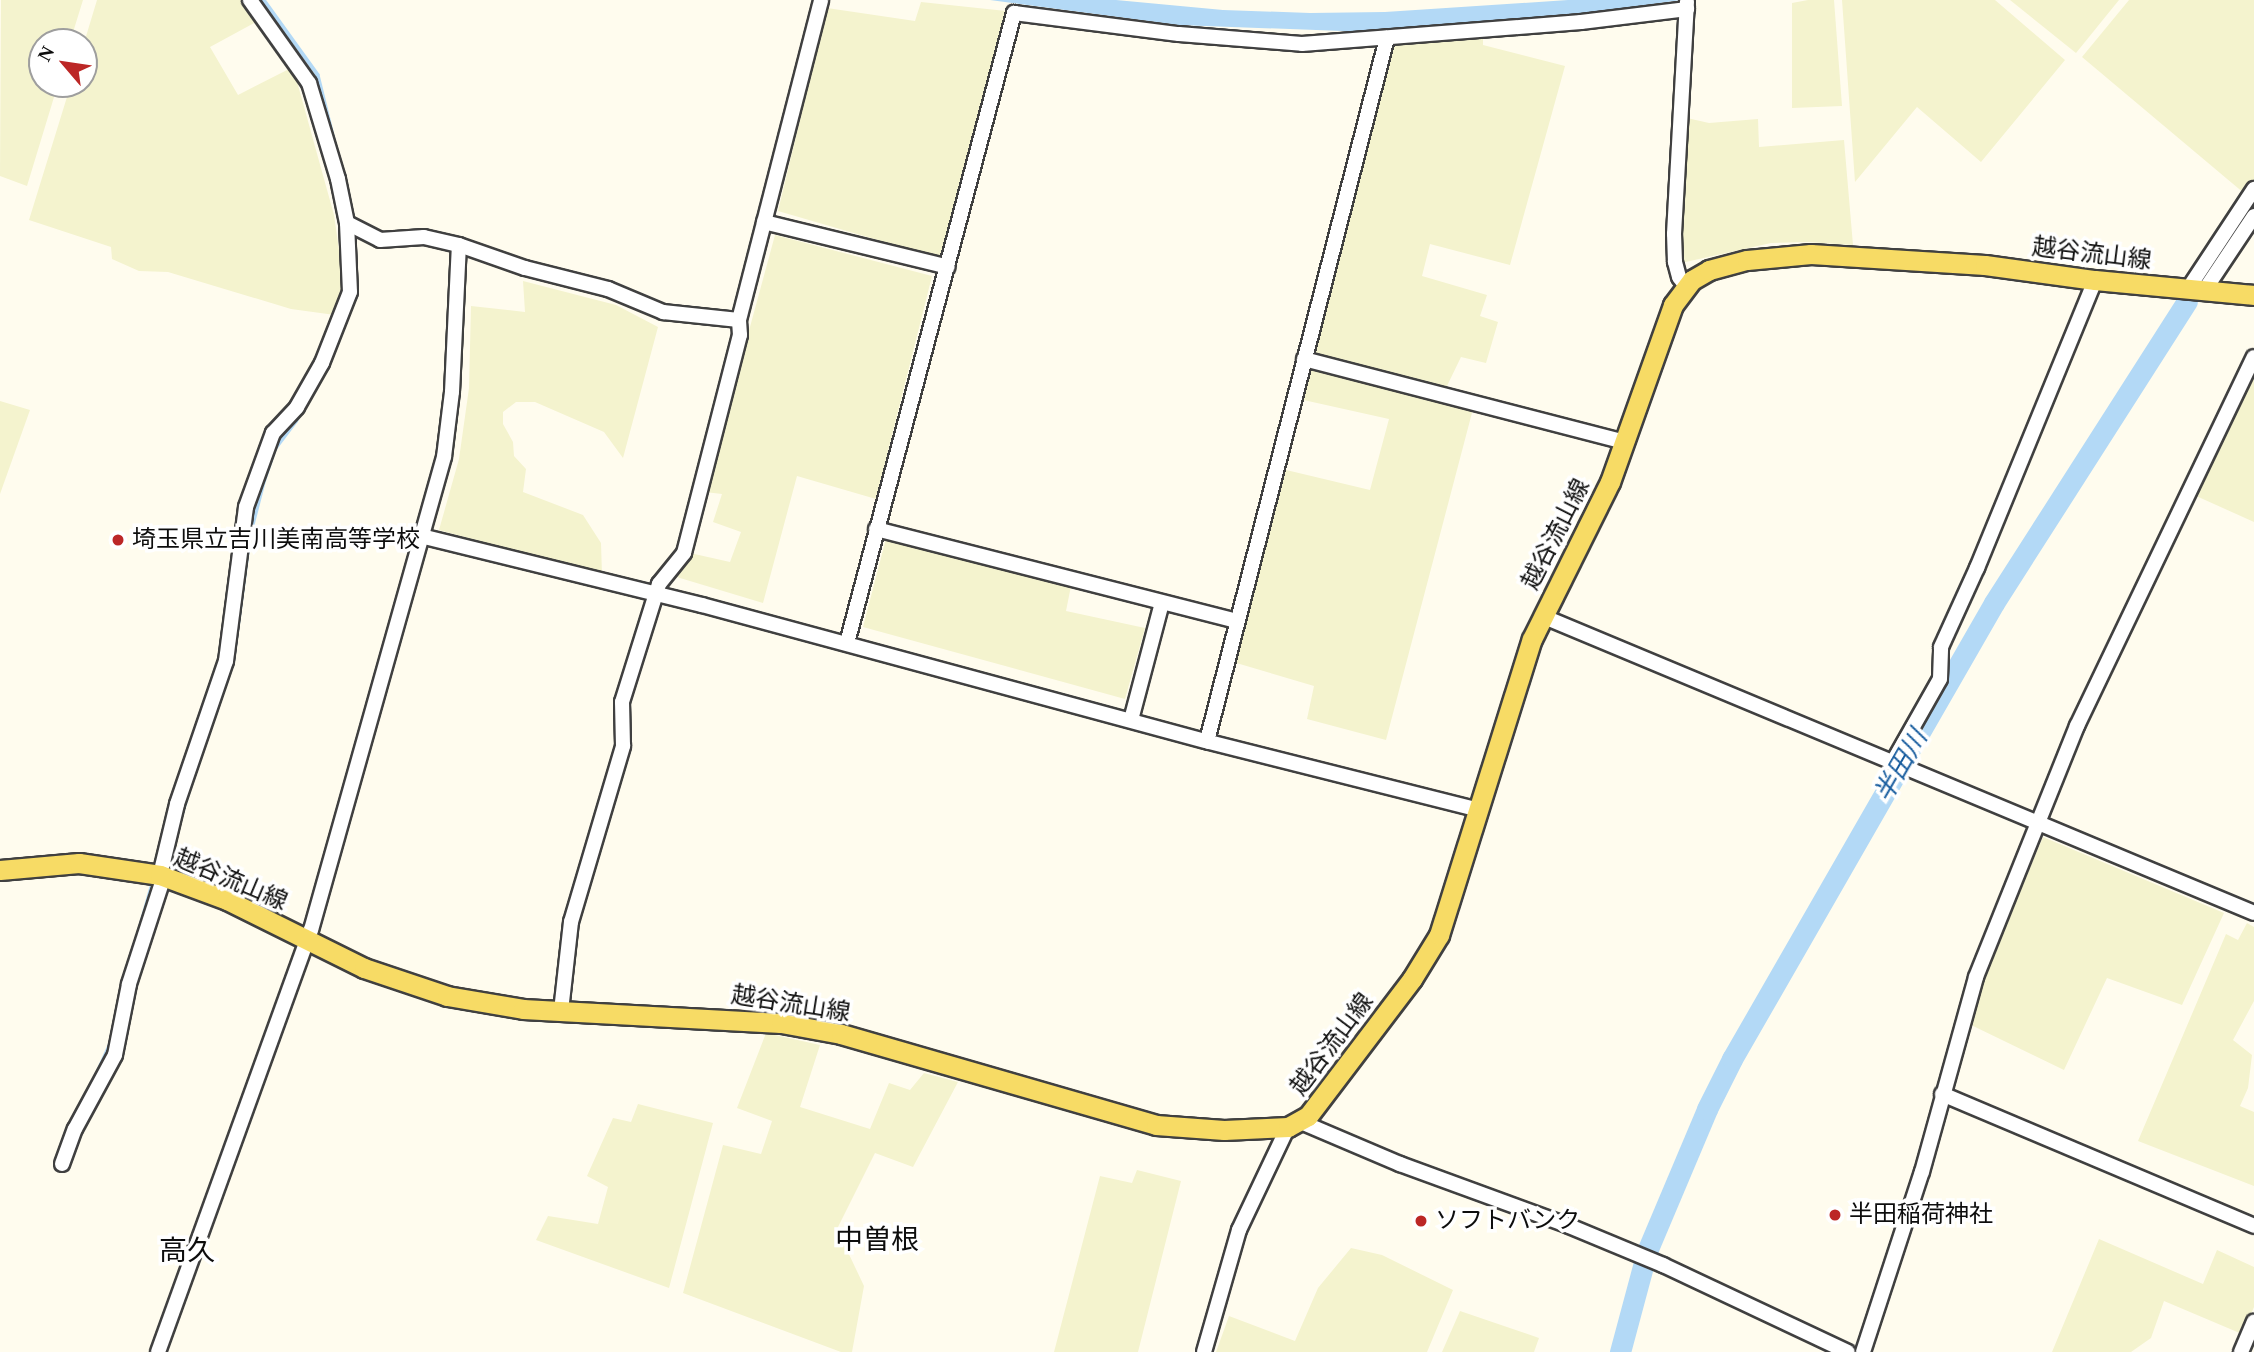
<!DOCTYPE html>
<meta charset="utf-8">
<style>
body{margin:0}
#map{position:relative;width:2254px;height:1352px;overflow:hidden;background:#fffcee;font-family:"Times New Roman","Noto Sans JP",serif}
div>[style]{position:absolute}
.farmland>*{inset:0;background:#f4f3ce}
.water>*{inset:0;background:#b3d9f6}
.stream>*{height:3.5px;margin:-1.75px;padding:0 1.75px;transform-origin:1.75px;border-radius:1.75px;background:#b3d9f6}
.river>*{height:21px;margin:-10.5px;padding:0 10.5px;transform-origin:10.5px;border-radius:10.5px;background:#b3d9f6}
.roads{filter:drop-shadow(2px 0 #404040) drop-shadow(-2px 0 #404040) drop-shadow(0 2px #404040) drop-shadow(0 -2px #404040)}
.minor>*{height:14px;margin:-7px;padding:0 7px;transform-origin:7px;border-radius:7px;background:#fff}
.major>*{height:19px;margin:-9.5px;padding:0 9.5px;transform-origin:9.5px;border-radius:9.5px;background:#f7db65}
.dots>*{width:19px;height:19px;translate:-50% -50%;box-sizing:border-box;border:4px solid #fff;border-radius:50%}
span{translate:-50% -50%;white-space:nowrap;text-align:center;line-height:1.15;-webkit-text-stroke:7px #fff;paint-order:stroke}
.street-label{font-size:24px;color:#0d0d0d}
.poi-label{font-size:24px;color:#0d0d0d}
.left{translate:0 -50%;text-align:left}
.water-label{font-size:26px;color:#175c9e;font-style:italic}
.quarter-label{font-size:28px;color:#0d0d0d}
.north{position:absolute;left:28px;top:28px;width:70px;height:70px;box-sizing:border-box;background:#fff;border:2px solid #9e9e9e;border-radius:50%;rotate:299deg;font-size:19px;font-weight:700;line-height:28px;text-align:center;color:#0d0d0d}
.north::after{content:'';display:block;margin:auto;width:24px;height:32px;background:#bc2726;clip-path:polygon(50% 0,100% 100%,50% 72%,0 100%)}
</style>
<div id="map">
<div class="farmland">
<div style="clip-path:polygon(1px 0,83px 0,70px 42px,42px 42px,42px 84px,58px 84px,27px 186px,0 176px)"></div>
<div style="clip-path:polygon(97px 0,241px 0,258px 21px,210px 47px,238px 95px,293px 67px,334px 215px,345px 292px,335px 315px,291px 309px,168px 272px,139px 271px,112px 259px,111px 247px,29px 220px,71px 84px,84px 84px,84px 43px)"></div>
<div style="clip-path:polygon(1808px 0,1834px 0,1842px 106px,1792px 108px,1792px 3px)"></div>
<div style="clip-path:polygon(1842px 0,1995px 0,2065px 60px,1981px 162px,1917px 107px,1855px 182px)"></div>
<div style="clip-path:polygon(2010px 0,2119px 0,2076px 53px)"></div>
<div style="clip-path:polygon(2129px 0,2254px 0,2254px 181px,2245px 194px,2082px 57px)"></div>
<div style="clip-path:polygon(921px 2px,1006px 11px,943px 259px,778px 211px,827px 8px,915px 21px)"></div>
<div style="clip-path:polygon(1483px 36px,1483px 45px,1565px 66px,1510px 265px,1430px 244px,1422px 276px,1487px 295px,1480px 316px,1498px 322px,1486px 363px,1461px 357px,1446px 388px,1312px 352px,1391px 44px)"></div>
<div style="clip-path:polygon(1687px 118px,1709px 123px,1758px 119px,1759px 147px,1844px 140px,1853px 245px,1808px 242px,1771px 243px,1681px 263px,1678px 232px)"></div>
<div style="clip-path:polygon(775px 235px,932px 276px,876px 499px,797px 476px,763px 603px,670px 575px,690px 553px,730px 562px,741px 532px,713px 522px,722px 494px,705px 492px)"></div>
<div style="clip-path:polygon(523px 281px,616px 305px,658px 327px,623px 458px,604px 432px,535px 402px,516px 402px,503px 412px,503px 424px,513px 442px,514px 456px,526px 469px,523px 492px,583px 515px,601px 543px,602px 575px,439px 530px,459px 459px,469px 388px,471px 306px,525px 312px)"></div>
<div style="clip-path:polygon(1307px 368px,1473px 409px,1386px 740px,1307px 719px,1314px 686px,1233px 662px,1282px 469px,1370px 490px,1389px 419px,1299px 399px)"></div>
<div style="clip-path:polygon(2254px 371px,2254px 522px,2194px 495px)"></div>
<div style="clip-path:polygon(0 401px,30px 410px,0 494px)"></div>
<div style="clip-path:polygon(889px 527px,1073px 576px,1066px 611px,1145px 628px,1125px 699px,863px 627px)"></div>
<div style="clip-path:polygon(2043px 837px,2224px 913px,2182px 1005px,2107px 978px,2064px 1070px,1969px 1024px,1980px 987px)"></div>
<div style="clip-path:polygon(2247px 923px,2254px 927px,2254px 1001px,2233px 1040px,2252px 1055px,2248px 1088px,2240px 1106px,2254px 1112px,2254px 1186px,2138px 1141px,2226px 934px,2238px 940px)"></div>
<div style="clip-path:polygon(766px 1033px,820px 1045px,800px 1107px,870px 1129px,889px 1083px,910px 1090px,924px 1073px,958px 1082px,913px 1167px,875px 1153px,837px 1229px,864px 1286px,852px 1352px,841px 1352px,683px 1293px,723px 1145px,761px 1154px,772px 1121px,737px 1108px)"></div>
<div style="clip-path:polygon(638px 1104px,713px 1123px,669px 1288px,536px 1240px,548px 1216px,598px 1224px,608px 1187px,587px 1176px,613px 1118px,631px 1122px)"></div>
<div style="clip-path:polygon(1137px 1170px,1181px 1181px,1138px 1352px,1054px 1352px,1100px 1176px,1132px 1183px)"></div>
<div style="clip-path:polygon(2099px 1239px,2203px 1284px,2217px 1250px,2254px 1267px,2254px 1307px,2242px 1334px,2164px 1301px,2151px 1338px,2131px 1352px,2052px 1352px)"></div>
<div style="clip-path:polygon(1351px 1248px,1382px 1255px,1453px 1290px,1427px 1352px,1216px 1352px,1229px 1316px,1295px 1341px,1318px 1288px)"></div>
<div style="clip-path:polygon(1460px 1311px,1539px 1338px,1534px 1352px,1442px 1352px)"></div>
</div>
<div class="water">
<div style="clip-path:polygon(990px 0,1116px 0,1223px 10px,1310px 13px,1385px 12px,1568px 0,1681px 0,1489px 28px,1369px 32px,1178px 25px)"></div>
</div>
<div class="stream">
<div style="left:264px;top:0;width:92px;rotate:54.2deg"></div>
<div style="left:318px;top:75px;width:88px;rotate:76.1deg"></div>
<div style="left:355px;top:298px;width:23px;rotate:-88deg"></div>
<div style="left:225px;top:684px;width:23px;rotate:-70deg"></div>
<div style="left:233px;top:662px;width:128px;rotate:-82.4deg"></div>
<div style="left:250px;top:535px;width:56px;rotate:-75.5deg"></div>
<div style="left:264px;top:481px;width:34px;rotate:-71deg"></div>
<div style="left:275px;top:449px;width:35px;rotate:-53deg"></div>
<div style="left:296px;top:421px;width:62px;rotate:-60.1deg"></div>
<div style="left:182px;top:814px;width:21px;rotate:-73deg"></div>
<div style="left:118px;top:1005px;width:122px;rotate:-74.2deg"></div>
<div style="left:95px;top:1078px;width:42px;rotate:-65.9deg"></div>
</div>
<div class="river">
<div style="left:2214px;top:262px;width:71px;rotate:-55.9deg"></div>
<div style="left:1648px;top:1249px;width:152px;rotate:-67.1deg"></div>
<div style="left:1707px;top:1109px;width:56px;rotate:-63.4deg"></div>
<div style="left:1732px;top:1059px;width:526px;rotate:-60.12deg"></div>
<div style="left:1994px;top:603px;width:358px;rotate:-57.4deg"></div>
<div style="left:1620px;top:1352px;width:89px;rotate:-75deg"></div>
</div>
<div class="roads">
<div class="minor">
<div style="left:764px;top:222px;width:189px;rotate:13.7deg"></div>
<div style="left:347px;top:223px;width:37px;rotate:27deg"></div>
<div style="left:380px;top:240px;width:44px;rotate:-3.9deg"></div>
<div style="left:424px;top:237px;width:36px;rotate:13deg"></div>
<div style="left:1686px;top:286px;width:11px;rotate:-128deg"></div>
<div style="left:1679px;top:277px;width:16px;rotate:-105deg"></div>
<div style="left:1675px;top:262px;width:28px;rotate:-92deg"></div>
<div style="left:1674px;top:234px;width:233px;rotate:-86.8deg"></div>
<div style="left:2188px;top:289px;width:120px;rotate:-56.6deg"></div>
<div style="left:2204px;top:291px;width:90px;rotate:-56.3deg"></div>
<div style="left:1304px;top:359px;width:333px;rotate:14.5deg"></div>
<div style="left:876px;top:529px;width:372px;rotate:14.3deg"></div>
<div style="left:421px;top:536px;width:289px;rotate:13.8deg"></div>
<div style="left:702px;top:605px;width:525px;rotate:15.12deg"></div>
<div style="left:1209px;top:742px;width:278px;rotate:14.1deg"></div>
<div style="left:1542px;top:616px;width:771px;rotate:22.64deg"></div>
<div style="left:847px;top:643px;width:652px;rotate:-75.15deg"></div>
<div style="left:1014px;top:13px;width:166px;rotate:7.3deg"></div>
<div style="left:1179px;top:34px;width:123px;rotate:4.6deg"></div>
<div style="left:1302px;top:44px;width:280px;rotate:-4.5deg"></div>
<div style="left:1581px;top:22px;width:107px;rotate:-7deg"></div>
<div style="left:1131px;top:720px;width:121px;rotate:-75.2deg"></div>
<div style="left:1207px;top:741px;width:726px;rotate:-75.64deg"></div>
<div style="left:1893px;top:762px;width:95px;rotate:-60.5deg"></div>
<div style="left:1940px;top:679px;width:32px;rotate:-88deg"></div>
<div style="left:1941px;top:647px;width:87px;rotate:-65.5deg"></div>
<div style="left:1977px;top:568px;width:311px;rotate:-67.7deg"></div>
<div style="left:160px;top:875px;width:73px;rotate:-76.5deg"></div>
<div style="left:177px;top:804px;width:151px;rotate:-71.1deg"></div>
<div style="left:226px;top:661px;width:155px;rotate:-82.6deg"></div>
<div style="left:246px;top:507px;width:79px;rotate:-70deg"></div>
<div style="left:273px;top:433px;width:35px;rotate:-47deg"></div>
<div style="left:297px;top:407px;width:51px;rotate:-60.4deg"></div>
<div style="left:322px;top:363px;width:76px;rotate:-68.5deg"></div>
<div style="left:350px;top:292px;width:69px;rotate:-92.5deg"></div>
<div style="left:347px;top:223px;width:45px;rotate:-101.6deg"></div>
<div style="left:338px;top:179px;width:100px;rotate:-106.8deg"></div>
<div style="left:309px;top:83px;width:102px;rotate:-125.4deg"></div>
<div style="left:561px;top:1011px;width:90px;rotate:-83.6deg"></div>
<div style="left:571px;top:922px;width:184px;rotate:-73.5deg"></div>
<div style="left:623px;top:746px;width:44px;rotate:-91.3deg"></div>
<div style="left:622px;top:702px;width:124px;rotate:-72.6deg"></div>
<div style="left:659px;top:584px;width:40px;rotate:-51deg"></div>
<div style="left:684px;top:553px;width:225px;rotate:-75.6deg"></div>
<div style="left:740px;top:335px;width:15px;rotate:-94deg"></div>
<div style="left:739px;top:320px;width:330px;rotate:-75.6deg"></div>
<div style="left:1942px;top:1094px;width:339px;rotate:22.9deg"></div>
<div style="left:1301px;top:1122px;width:108px;rotate:23deg"></div>
<div style="left:1400px;top:1164px;width:180px;rotate:20.1deg"></div>
<div style="left:1569px;top:1226px;width:102px;rotate:22.5deg"></div>
<div style="left:1663px;top:1265px;width:204px;rotate:25.2deg"></div>
<div style="left:62px;top:1164px;width:37px;rotate:-70deg"></div>
<div style="left:75px;top:1129px;width:84px;rotate:-61.6deg"></div>
<div style="left:115px;top:1055px;width:72px;rotate:-78.8deg"></div>
<div style="left:129px;top:984px;width:114px;rotate:-72deg"></div>
<div style="left:158px;top:1352px;width:449px;rotate:-70.1deg"></div>
<div style="left:311px;top:930px;width:491px;rotate:-74.3deg"></div>
<div style="left:444px;top:457px;width:65px;rotate:-83deg"></div>
<div style="left:452px;top:392px;width:147px;rotate:-87.3deg"></div>
<div style="left:459px;top:245px;width:70px;rotate:19.2deg"></div>
<div style="left:525px;top:268px;width:86px;rotate:14.2deg"></div>
<div style="left:608px;top:289px;width:60px;rotate:22.7deg"></div>
<div style="left:663px;top:312px;width:76px;rotate:6deg"></div>
<div style="left:1204px;top:1352px;width:127px;rotate:-74deg"></div>
<div style="left:1239px;top:1230px;width:114px;rotate:-64.6deg"></div>
<div style="left:1863px;top:1352px;width:189px;rotate:-71.9deg"></div>
<div style="left:1922px;top:1172px;width:202px;rotate:-74.5deg"></div>
<div style="left:1976px;top:977px;width:271px;rotate:-68.1deg"></div>
<div style="left:2077px;top:726px;width:409px;rotate:-64.4deg"></div>
<div style="left:2241px;top:1352px;width:33px;rotate:-67deg"></div>
</div>
<div class="major">
<div style="left:0;top:870px;width:79px;rotate:-5.1deg"></div>
<div style="left:79px;top:863px;width:82px;rotate:8.4deg"></div>
<div style="left:160px;top:875px;width:72px;rotate:20.5deg"></div>
<div style="left:227px;top:900px;width:153px;rotate:26.4deg"></div>
<div style="left:364px;top:968px;width:88px;rotate:18.6deg"></div>
<div style="left:447px;top:996px;width:77px;rotate:9.7deg"></div>
<div style="left:523px;top:1009px;width:258px;rotate:3.1deg"></div>
<div style="left:781px;top:1023px;width:61px;rotate:10.4deg"></div>
<div style="left:841px;top:1034px;width:328px;rotate:16.1deg"></div>
<div style="left:1156px;top:1125px;width:68px;rotate:4.2deg"></div>
<div style="left:1224px;top:1130px;width:64px;rotate:-2.7deg"></div>
<div style="left:1288px;top:1127px;width:23px;rotate:-29deg"></div>
<div style="left:1308px;top:1116px;width:172px;rotate:-52.8deg"></div>
<div style="left:1412px;top:979px;width:52px;rotate:-58.5deg"></div>
<div style="left:1439px;top:935px;width:310px;rotate:-72.6deg"></div>
<div style="left:1532px;top:639px;width:175px;rotate:-63.6deg"></div>
<div style="left:1610px;top:482px;width:188px;rotate:-70.4deg"></div>
<div style="left:1673px;top:305px;width:31px;rotate:-53deg"></div>
<div style="left:1692px;top:280px;width:20px;rotate:-30deg"></div>
<div style="left:1709px;top:270px;width:39px;rotate:-15deg"></div>
<div style="left:1747px;top:260px;width:64px;rotate:-5.4deg"></div>
<div style="left:1811px;top:254px;width:174px;rotate:3.6deg"></div>
<div style="left:1985px;top:265px;width:111px;rotate:7.8deg"></div>
<div style="left:2095px;top:280px;width:160px;rotate:5.4deg"></div>
</div>
</div>
<div class="dots">
<div style="left:118px;top:540px;background:#bc2726"></div>
<div style="left:1835px;top:1215px;background:#bc2726"></div>
<div style="left:1421px;top:1221px;background:#bc2726"></div>
</div>
<div class="street-label">
<span style="left:2092px;top:254px;rotate:7deg">越谷流山線</span>
<span style="left:1556px;top:534px;rotate:-63deg">越谷流山線</span>
<span style="left:231px;top:880px;rotate:23deg">越谷流山線</span>
<span style="left:791px;top:1004px;rotate:9deg">越谷流山線</span>
<span style="left:1332px;top:1044px;rotate:-53deg">越谷流山線</span>
</div>
<div class="poi-label">
<span class="left" style="left:132px;top:540px">埼玉県立吉川美南高等学校</span>
<span class="left" style="left:1849px;top:1215px">半田稲荷神社</span>
<span class="left" style="left:1435px;top:1221px">ソフトバンク</span>
</div>
<div class="water-label">
<span style="left:1901px;top:766px;rotate:-60deg">半田川</span>
</div>
<div class="quarter-label">
<span style="left:877px;top:1240px">中曽根</span>
<span style="left:187px;top:1251px">高久</span>
</div>
<div class="north">N</div>
</div>
